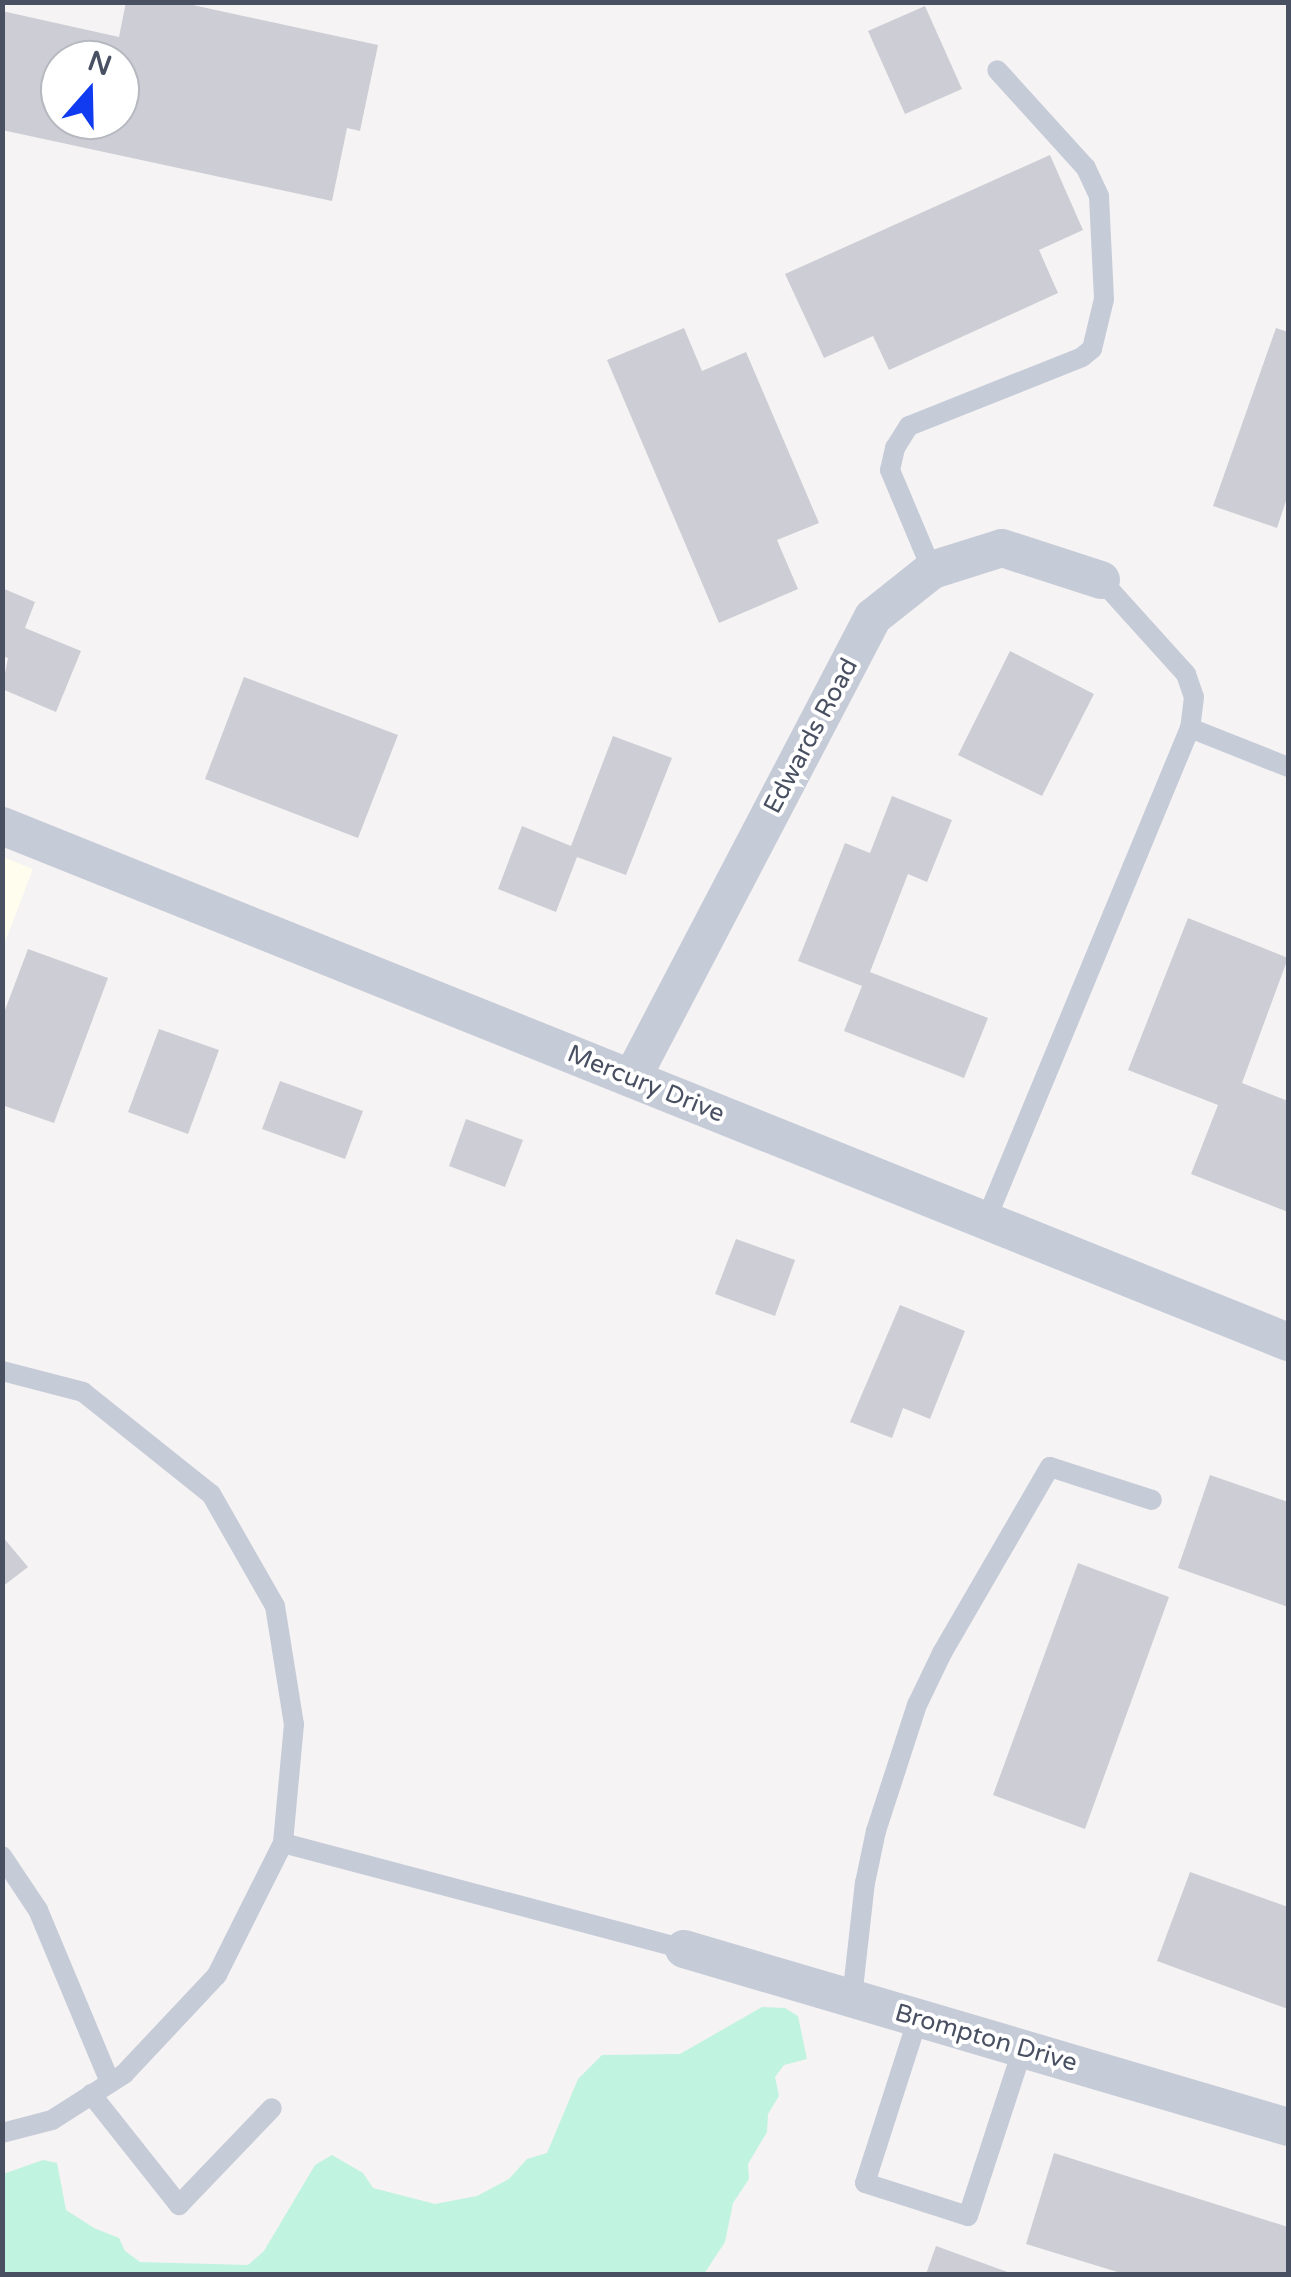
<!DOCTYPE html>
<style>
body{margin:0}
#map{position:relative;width:1291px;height:2277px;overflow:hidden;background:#f5f3f3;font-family:"Varela Round",sans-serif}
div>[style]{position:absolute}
.commercial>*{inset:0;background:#fefdee}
.green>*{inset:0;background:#c1f3e1}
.building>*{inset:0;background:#cdced5}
.service>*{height:20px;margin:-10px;padding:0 10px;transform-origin:10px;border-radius:10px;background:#c6cbd8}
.minor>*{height:38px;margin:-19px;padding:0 19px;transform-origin:19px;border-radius:19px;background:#c6cbd8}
span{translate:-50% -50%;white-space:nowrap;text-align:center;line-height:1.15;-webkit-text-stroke:8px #fff;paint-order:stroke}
.street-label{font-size:25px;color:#495062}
.frame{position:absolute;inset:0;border:5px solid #495062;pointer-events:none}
.north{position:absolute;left:40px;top:40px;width:100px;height:100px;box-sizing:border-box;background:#fff;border:2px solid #b6b9c0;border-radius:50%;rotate:20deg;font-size:28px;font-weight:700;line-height:40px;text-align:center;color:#495062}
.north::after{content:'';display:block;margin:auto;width:35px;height:45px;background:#113bf1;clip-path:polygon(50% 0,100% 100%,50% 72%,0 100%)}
</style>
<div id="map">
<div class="commercial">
<div style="clip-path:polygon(3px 857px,33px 869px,3px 947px)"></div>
</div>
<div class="green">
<div style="clip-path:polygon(762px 2007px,785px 2008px,798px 2016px,807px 2059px,784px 2065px,775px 2077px,779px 2096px,768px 2114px,767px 2132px,748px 2164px,749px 2179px,733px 2203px,725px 2242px,704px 2274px,3px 2274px,3px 2174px,43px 2160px,57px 2163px,66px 2210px,94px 2228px,119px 2238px,125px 2251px,140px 2262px,248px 2265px,264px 2251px,315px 2165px,332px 2155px,363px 2173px,373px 2188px,435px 2204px,477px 2196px,509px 2179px,527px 2159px,547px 2153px,578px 2079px,602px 2055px,680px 2054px)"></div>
</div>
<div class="building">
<div style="clip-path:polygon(evenodd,126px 2px,179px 2px,378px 45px,360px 131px,347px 128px,332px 201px,2px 130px,2px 11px,119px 37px,126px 2px,60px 60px,120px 60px,120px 120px,60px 120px,60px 60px)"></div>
<div style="clip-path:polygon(925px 6px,962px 89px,905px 114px,868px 31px)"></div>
<div style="clip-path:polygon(1050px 155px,1083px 230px,1039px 250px,1058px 293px,889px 370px,873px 336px,824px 358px,785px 274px)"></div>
<div style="clip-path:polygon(684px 328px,702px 371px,746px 352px,819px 523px,777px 540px,798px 589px,719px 623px,607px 360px)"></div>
<div style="clip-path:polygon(1276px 328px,1288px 332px,1288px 495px,1277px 528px,1213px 506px)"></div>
<div style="clip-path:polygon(2px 588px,35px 602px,25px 628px,81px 651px,56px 712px,2px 689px,8px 658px,2px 656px)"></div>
<div style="clip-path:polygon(1010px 651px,1094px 694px,1042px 796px,958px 755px)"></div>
<div style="clip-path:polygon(244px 677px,398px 735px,358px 838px,205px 779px)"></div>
<div style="clip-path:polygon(613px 736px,672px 758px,626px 875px,577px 857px,556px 912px,498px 889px,522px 826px,571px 846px)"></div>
<div style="clip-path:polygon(892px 796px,952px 820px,927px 882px,908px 874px,870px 972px,988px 1018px,964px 1078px,844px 1031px,862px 986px,798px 961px,845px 843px,870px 853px)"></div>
<div style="clip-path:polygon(1188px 918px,1288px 958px,1242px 1083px,1288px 1101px,1288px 1212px,1191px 1174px,1218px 1105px,1128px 1070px)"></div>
<div style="clip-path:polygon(28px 949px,108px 978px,54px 1123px,2px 1105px,2px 1018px)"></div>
<div style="clip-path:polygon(159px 1029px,219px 1050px,188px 1134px,128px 1112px)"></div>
<div style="clip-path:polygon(280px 1081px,363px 1111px,345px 1159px,262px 1129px)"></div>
<div style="clip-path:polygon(466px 1119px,523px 1140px,505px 1187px,449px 1166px)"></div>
<div style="clip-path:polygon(736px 1239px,795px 1260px,775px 1316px,715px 1294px)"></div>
<div style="clip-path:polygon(900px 1305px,965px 1331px,930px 1419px,903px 1408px,892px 1438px,850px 1422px)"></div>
<div style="clip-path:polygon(1210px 1475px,1288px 1502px,1288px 1607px,1178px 1568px)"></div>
<div style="clip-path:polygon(2px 1536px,28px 1567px,2px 1587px)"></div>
<div style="clip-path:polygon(1078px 1563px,1169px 1597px,1085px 1829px,993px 1795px)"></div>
<div style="clip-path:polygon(1190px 1872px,1288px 1907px,1288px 2009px,1157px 1961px)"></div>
<div style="clip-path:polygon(1054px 2153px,1288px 2227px,1288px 2274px,1124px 2274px,1026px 2244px)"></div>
<div style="clip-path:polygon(936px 2246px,1013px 2274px,926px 2274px)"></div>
</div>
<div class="service">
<div style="left:932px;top:570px;width:108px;rotate:-112.8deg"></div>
<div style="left:890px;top:470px;width:23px;rotate:-77deg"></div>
<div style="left:895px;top:448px;width:26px;rotate:-58deg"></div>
<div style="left:909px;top:426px;width:186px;rotate:-21.7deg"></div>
<div style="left:1082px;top:357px;width:13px;rotate:-39deg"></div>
<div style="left:1092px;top:349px;width:51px;rotate:-76.5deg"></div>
<div style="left:1104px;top:299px;width:103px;rotate:-92.8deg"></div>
<div style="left:1099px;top:196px;width:31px;rotate:-115deg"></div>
<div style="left:1086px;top:168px;width:132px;rotate:-132.2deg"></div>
<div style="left:1101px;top:580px;width:127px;rotate:47.9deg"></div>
<div style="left:1186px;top:674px;width:24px;rotate:71deg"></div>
<div style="left:1194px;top:697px;width:31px;rotate:97deg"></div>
<div style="left:986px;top:1220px;width:533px;rotate:-67.48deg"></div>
<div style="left:1190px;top:728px;width:105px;rotate:21.7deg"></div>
<div style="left:2px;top:1371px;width:84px;rotate:14.5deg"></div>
<div style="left:83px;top:1392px;width:164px;rotate:38.6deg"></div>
<div style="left:211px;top:1494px;width:129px;rotate:60.3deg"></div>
<div style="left:275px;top:1606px;width:120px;rotate:80.9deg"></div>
<div style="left:294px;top:1724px;width:120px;rotate:95.3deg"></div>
<div style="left:283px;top:1843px;width:148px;rotate:116.6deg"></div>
<div style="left:217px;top:1975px;width:136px;rotate:133.2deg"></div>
<div style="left:124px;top:2074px;width:85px;rotate:147.4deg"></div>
<div style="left:52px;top:2120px;width:52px;rotate:165.4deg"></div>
<div style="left:283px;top:1843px;width:415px;rotate:14.8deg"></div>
<div style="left:2px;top:1856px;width:65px;rotate:56.3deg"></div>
<div style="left:38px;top:1910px;width:186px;rotate:67.3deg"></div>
<div style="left:852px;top:1998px;width:116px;rotate:-83.6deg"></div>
<div style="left:865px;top:1883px;width:53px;rotate:-78.1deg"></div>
<div style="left:876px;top:1831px;width:133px;rotate:-72deg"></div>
<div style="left:917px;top:1705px;width:58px;rotate:-64.3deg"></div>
<div style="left:942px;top:1653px;width:215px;rotate:-59.9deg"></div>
<div style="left:1050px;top:1467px;width:107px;rotate:17.9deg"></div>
<div style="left:918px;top:2018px;width:173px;rotate:107.8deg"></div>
<div style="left:865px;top:2183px;width:108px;rotate:17.8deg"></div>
<div style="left:968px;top:2216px;width:177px;rotate:-71.9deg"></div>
<div style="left:91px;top:2094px;width:142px;rotate:51.6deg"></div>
<div style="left:179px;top:2205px;width:134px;rotate:-46.2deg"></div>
</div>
<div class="minor">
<div style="left:2px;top:826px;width:1386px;rotate:21.86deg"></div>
<div style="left:632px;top:1078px;width:520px;rotate:-62.4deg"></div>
<div style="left:873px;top:617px;width:75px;rotate:-38.5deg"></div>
<div style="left:932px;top:570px;width:73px;rotate:-17.4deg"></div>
<div style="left:1002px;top:548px;width:104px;rotate:17.9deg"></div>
<div style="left:684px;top:1949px;width:630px;rotate:16.42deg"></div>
</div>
<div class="street-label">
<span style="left:811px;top:736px;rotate:-62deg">Edwards Road</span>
<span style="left:646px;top:1084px;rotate:22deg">Mercury Drive</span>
<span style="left:986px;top:2038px;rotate:16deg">Brompton Drive</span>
</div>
<div class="frame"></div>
<div class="north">N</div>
</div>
